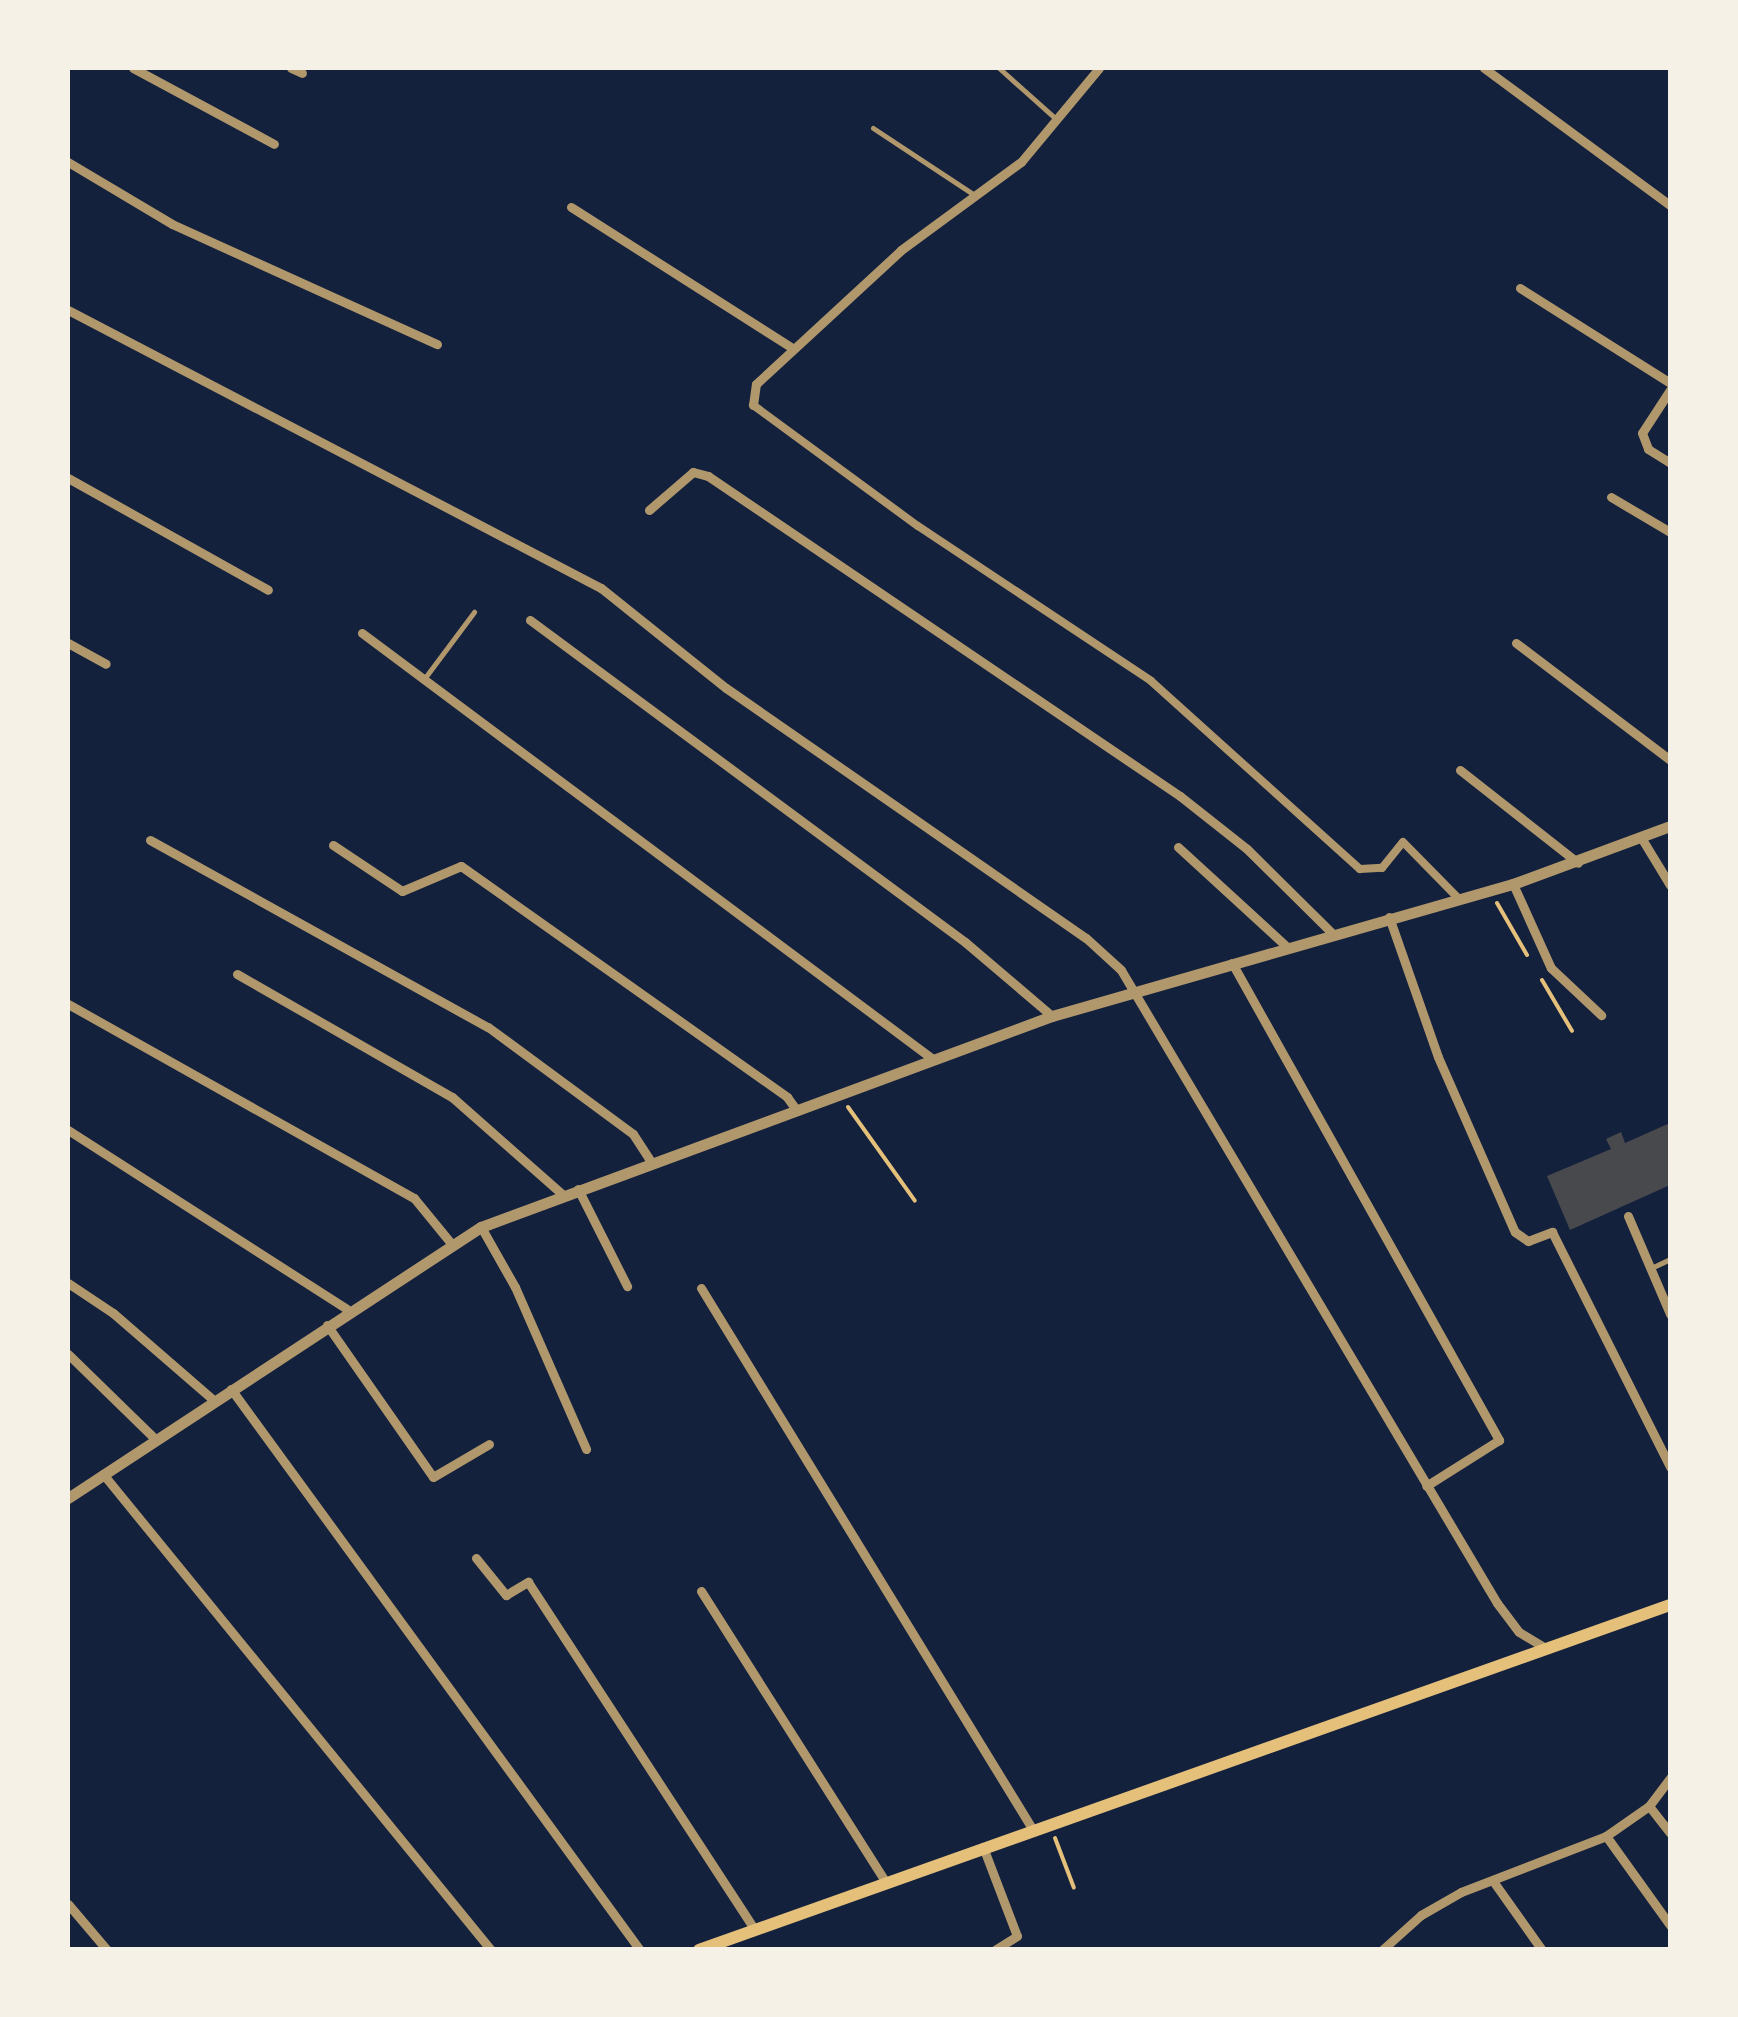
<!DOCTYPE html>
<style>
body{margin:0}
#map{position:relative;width:1738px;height:2017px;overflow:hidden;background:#14213d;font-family:"Source Sans 3",sans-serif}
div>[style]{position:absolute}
.building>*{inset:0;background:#48494c}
.path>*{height:4px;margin:-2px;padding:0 2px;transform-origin:2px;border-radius:2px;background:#e5c07b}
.service>*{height:5px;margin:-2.5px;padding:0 2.5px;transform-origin:2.5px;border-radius:2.5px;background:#b1986c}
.pedestrian>*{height:8px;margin:-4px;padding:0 4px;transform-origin:4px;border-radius:4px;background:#b1986c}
.minor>*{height:9px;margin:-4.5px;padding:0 4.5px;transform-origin:4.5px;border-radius:4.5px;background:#b1986c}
.tertiary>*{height:11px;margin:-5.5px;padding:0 5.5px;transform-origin:5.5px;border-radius:5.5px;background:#b1986c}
.secondary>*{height:12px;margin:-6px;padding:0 6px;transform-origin:6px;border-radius:6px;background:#e5c07b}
span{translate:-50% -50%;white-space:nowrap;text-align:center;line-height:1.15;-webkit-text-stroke:8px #f6f1e7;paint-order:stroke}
.frame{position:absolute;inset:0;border:70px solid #f6f1e7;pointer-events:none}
</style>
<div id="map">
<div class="building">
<div style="clip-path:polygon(1670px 1123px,1670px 1185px,1570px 1230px,1547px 1176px,1611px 1149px,1606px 1139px,1621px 1132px,1625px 1143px)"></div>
</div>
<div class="path">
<div style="left:1497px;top:903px;width:60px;rotate:60deg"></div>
<div style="left:1542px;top:980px;width:59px;rotate:59.5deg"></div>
<div style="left:848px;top:1107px;width:115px;rotate:54.5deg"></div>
<div style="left:1055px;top:1838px;width:53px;rotate:69.2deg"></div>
</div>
<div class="service">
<div style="left:999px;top:68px;width:76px;rotate:41.8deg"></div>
<div style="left:873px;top:128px;width:120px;rotate:33.4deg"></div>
<div style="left:424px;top:679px;width:84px;rotate:-53.3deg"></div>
<div style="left:1651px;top:1268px;width:21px;rotate:-25deg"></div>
</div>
<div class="pedestrian">
<div style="left:753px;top:405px;width:205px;rotate:36.3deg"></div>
<div style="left:918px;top:526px;width:280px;rotate:33.6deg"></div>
<div style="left:1151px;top:681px;width:281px;rotate:42deg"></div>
<div style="left:1360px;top:869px;width:22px;rotate:-3deg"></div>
<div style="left:1382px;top:868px;width:33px;rotate:-51deg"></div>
<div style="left:1403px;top:842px;width:78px;rotate:45.5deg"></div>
</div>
<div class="minor">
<div style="left:133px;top:68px;width:160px;rotate:28.3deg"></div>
<div style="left:291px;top:68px;width:12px;rotate:24deg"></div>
<div style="left:1484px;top:68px;width:231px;rotate:36.4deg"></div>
<div style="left:68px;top:162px;width:121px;rotate:30.8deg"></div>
<div style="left:172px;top:224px;width:291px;rotate:24.4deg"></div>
<div style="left:571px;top:207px;width:262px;rotate:32.5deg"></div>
<div style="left:1520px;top:288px;width:178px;rotate:32.3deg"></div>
<div style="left:68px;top:310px;width:601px;rotate:27.55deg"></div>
<div style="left:601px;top:588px;width:160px;rotate:38.7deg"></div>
<div style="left:726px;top:688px;width:438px;rotate:34.8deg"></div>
<div style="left:1086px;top:938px;width:47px;rotate:42.4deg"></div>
<div style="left:1121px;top:970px;width:736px;rotate:59.29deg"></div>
<div style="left:1497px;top:1603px;width:36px;rotate:53deg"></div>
<div style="left:1519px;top:1632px;width:33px;rotate:31deg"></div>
<div style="left:1670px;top:390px;width:51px;rotate:123.1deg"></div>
<div style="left:1642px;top:433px;width:17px;rotate:69deg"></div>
<div style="left:1648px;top:449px;width:26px;rotate:32deg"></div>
<div style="left:753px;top:405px;width:21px;rotate:-82deg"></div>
<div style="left:756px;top:384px;width:197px;rotate:-42.7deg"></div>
<div style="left:901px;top:250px;width:149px;rotate:-36.3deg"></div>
<div style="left:1021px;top:162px;width:122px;rotate:-50.3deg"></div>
<div style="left:68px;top:478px;width:229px;rotate:29.2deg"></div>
<div style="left:1611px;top:497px;width:69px;rotate:30.7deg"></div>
<div style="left:649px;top:510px;width:58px;rotate:-40.8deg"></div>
<div style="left:693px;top:472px;width:16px;rotate:15deg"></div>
<div style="left:708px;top:476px;width:570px;rotate:34.14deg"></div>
<div style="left:1180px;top:796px;width:85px;rotate:38.3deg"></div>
<div style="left:1247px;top:849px;width:120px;rotate:44.7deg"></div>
<div style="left:530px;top:620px;width:541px;rotate:36.51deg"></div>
<div style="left:965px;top:942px;width:114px;rotate:40.4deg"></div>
<div style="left:362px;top:633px;width:714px;rotate:36.74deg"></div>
<div style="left:68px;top:643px;width:43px;rotate:28.9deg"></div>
<div style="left:1516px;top:643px;width:193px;rotate:37.2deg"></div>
<div style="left:1460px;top:770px;width:150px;rotate:38.2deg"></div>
<div style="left:1642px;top:839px;width:54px;rotate:58.7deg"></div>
<div style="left:150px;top:840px;width:386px;rotate:29deg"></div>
<div style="left:488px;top:1027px;width:180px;rotate:36.4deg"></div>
<div style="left:633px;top:1134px;width:31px;rotate:57deg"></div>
<div style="left:333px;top:845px;width:83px;rotate:33.7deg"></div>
<div style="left:402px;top:891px;width:64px;rotate:-23deg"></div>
<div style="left:461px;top:866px;width:400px;rotate:35.3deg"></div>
<div style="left:787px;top:1097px;width:17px;rotate:54deg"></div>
<div style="left:1178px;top:847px;width:148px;rotate:42.5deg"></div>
<div style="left:1513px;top:884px;width:92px;rotate:65.7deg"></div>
<div style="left:1551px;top:968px;width:69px;rotate:43.2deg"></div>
<div style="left:1389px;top:917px;width:148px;rotate:70.7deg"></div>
<div style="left:1438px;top:1057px;width:191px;rotate:66.3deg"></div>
<div style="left:1515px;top:1232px;width:16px;rotate:35deg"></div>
<div style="left:1528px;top:1241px;width:26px;rotate:-21deg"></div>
<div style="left:1552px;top:1232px;width:263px;rotate:63.3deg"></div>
<div style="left:1232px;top:963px;width:547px;rotate:60.76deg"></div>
<div style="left:1499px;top:1440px;width:86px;rotate:147.8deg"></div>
<div style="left:237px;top:974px;width:248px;rotate:29.8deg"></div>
<div style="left:452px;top:1097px;width:148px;rotate:41.4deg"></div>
<div style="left:68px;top:1004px;width:397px;rotate:29.3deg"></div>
<div style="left:414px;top:1198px;width:57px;rotate:50.7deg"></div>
<div style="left:68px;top:1130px;width:331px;rotate:32.7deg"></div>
<div style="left:578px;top:1189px;width:109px;rotate:63.2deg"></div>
<div style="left:1628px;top:1216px;width:107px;rotate:66.8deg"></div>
<div style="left:481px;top:1227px;width:69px;rotate:60.5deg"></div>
<div style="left:515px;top:1287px;width:177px;rotate:66.3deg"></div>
<div style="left:68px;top:1283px;width:54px;rotate:33.7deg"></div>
<div style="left:113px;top:1313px;width:130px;rotate:40.9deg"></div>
<div style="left:701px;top:1288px;width:636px;rotate:58.51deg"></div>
<div style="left:327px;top:1325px;width:185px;rotate:55.1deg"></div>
<div style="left:433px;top:1477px;width:65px;rotate:-30.5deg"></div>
<div style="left:68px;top:1354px;width:120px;rotate:44.3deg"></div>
<div style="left:231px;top:1389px;width:694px;rotate:53.91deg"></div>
<div style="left:103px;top:1474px;width:614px;rotate:50.82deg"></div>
<div style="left:476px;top:1558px;width:48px;rotate:51deg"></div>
<div style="left:506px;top:1595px;width:26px;rotate:-31deg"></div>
<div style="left:528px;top:1582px;width:414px;rotate:56.9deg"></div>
<div style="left:701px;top:1591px;width:343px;rotate:57.6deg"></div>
<div style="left:1649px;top:1806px;width:34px;rotate:52deg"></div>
<div style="left:1606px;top:1836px;width:110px;rotate:54.3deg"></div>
<div style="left:983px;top:1847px;width:95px;rotate:69.1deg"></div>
<div style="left:1017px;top:1936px;width:26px;rotate:148deg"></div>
<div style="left:1493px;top:1881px;width:85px;rotate:54.6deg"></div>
<div style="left:68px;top:1904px;width:60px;rotate:49.7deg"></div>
<div style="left:1382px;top:1950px;width:52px;rotate:-41.9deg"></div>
<div style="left:1421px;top:1915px;width:46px;rotate:-29.9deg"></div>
<div style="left:1461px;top:1892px;width:155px;rotate:-21.1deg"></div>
<div style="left:1606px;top:1836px;width:52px;rotate:-34.9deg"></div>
<div style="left:1649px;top:1806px;width:35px;rotate:-53deg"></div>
</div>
<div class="tertiary">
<div style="left:68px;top:1498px;width:494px;rotate:-33.3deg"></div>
<div style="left:481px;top:1227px;width:609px;rotate:-20.28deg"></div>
<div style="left:1052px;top:1016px;width:480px;rotate:-16deg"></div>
<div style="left:1513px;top:884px;width:167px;rotate:-20.3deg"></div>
</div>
<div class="secondary">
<div style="left:699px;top:1950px;width:1030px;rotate:-19.56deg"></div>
</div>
<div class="frame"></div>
</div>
